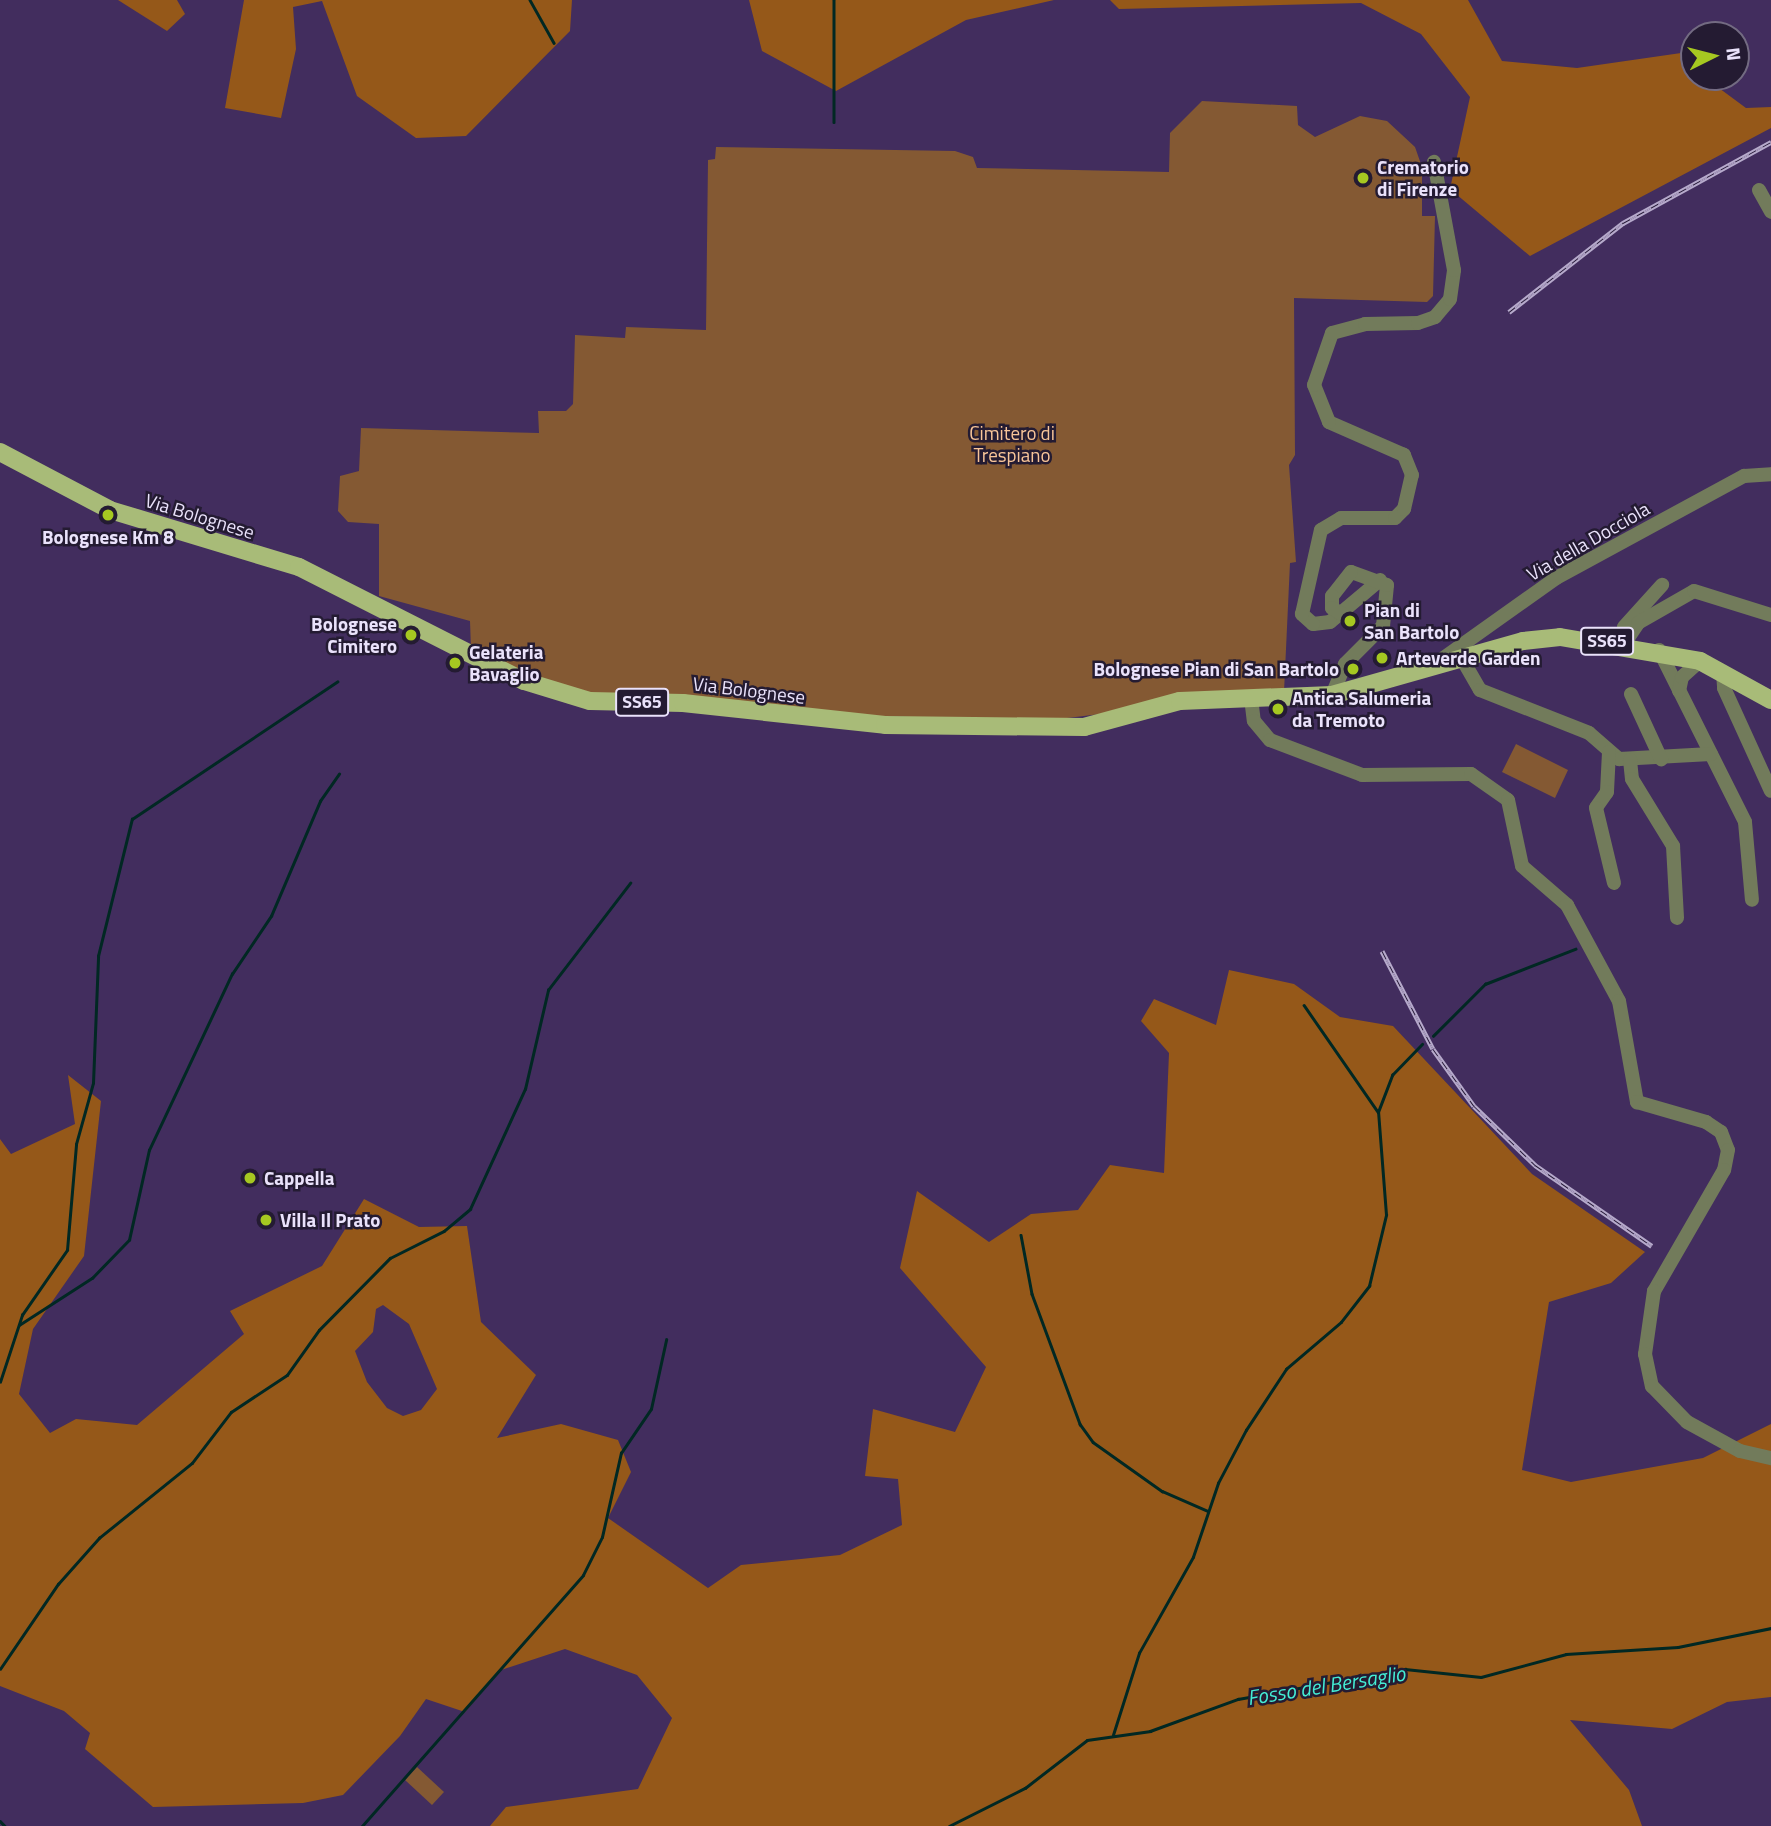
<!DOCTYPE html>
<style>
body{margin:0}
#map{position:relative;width:1771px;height:1826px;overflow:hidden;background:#422d5e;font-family:"Titillium Web",sans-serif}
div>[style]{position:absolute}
.green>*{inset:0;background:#845933}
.forest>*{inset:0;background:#955819}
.stream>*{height:2.5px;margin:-1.25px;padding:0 1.25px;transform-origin:1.25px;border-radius:1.25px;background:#012823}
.minor>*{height:14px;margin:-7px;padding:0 7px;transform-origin:7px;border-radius:7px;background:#727b5b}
.major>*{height:18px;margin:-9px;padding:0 9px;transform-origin:9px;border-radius:9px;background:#a8bb78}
.rail>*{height:5px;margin-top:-2.5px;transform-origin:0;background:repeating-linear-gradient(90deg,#241b32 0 8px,#b6aacb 0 16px);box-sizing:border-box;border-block:2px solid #b6aacb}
.dots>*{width:19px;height:19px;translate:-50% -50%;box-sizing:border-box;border:4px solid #241b32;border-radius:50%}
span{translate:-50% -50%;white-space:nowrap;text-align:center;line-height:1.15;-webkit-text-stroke:5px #241b32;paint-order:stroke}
.shield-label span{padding:2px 5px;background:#241b32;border:2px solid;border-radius:5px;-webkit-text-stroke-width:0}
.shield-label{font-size:18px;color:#eae2fb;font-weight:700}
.poi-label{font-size:19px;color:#eae2fb;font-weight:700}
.left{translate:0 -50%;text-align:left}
.right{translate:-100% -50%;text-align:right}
.park-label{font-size:19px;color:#f9c599}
.street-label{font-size:19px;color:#eae2fb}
.water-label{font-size:21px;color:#44edd5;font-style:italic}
.north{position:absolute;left:1680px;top:21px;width:70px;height:70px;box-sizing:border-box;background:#241b32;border:2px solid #736b82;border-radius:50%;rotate:84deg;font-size:19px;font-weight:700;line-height:28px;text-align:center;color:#eae2fb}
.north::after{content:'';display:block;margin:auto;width:24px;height:32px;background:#a6c821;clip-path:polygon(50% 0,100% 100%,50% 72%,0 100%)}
</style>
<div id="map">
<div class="green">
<div style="clip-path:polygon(1202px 101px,1297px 106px,1298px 125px,1315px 137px,1360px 116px,1387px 121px,1415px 147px,1422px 167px,1422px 216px,1435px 216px,1433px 296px,1427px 302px,1294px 298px,1295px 455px,1289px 465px,1296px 562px,1290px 563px,1284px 692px,1042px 721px,844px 715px,574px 692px,471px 650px,470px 621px,379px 596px,379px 524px,348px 522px,338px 511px,340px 476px,359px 471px,361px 428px,539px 433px,538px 411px,566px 411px,573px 404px,575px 335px,625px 338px,626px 327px,706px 330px,708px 160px,715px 159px,716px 147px,955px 151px,973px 157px,977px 168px,1169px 172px,1170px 133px)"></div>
<div style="clip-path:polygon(1516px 744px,1568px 770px,1555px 798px,1502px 772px)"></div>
<div style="clip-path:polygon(417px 1767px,444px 1792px,432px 1805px,405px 1780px)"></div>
</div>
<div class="forest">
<div style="clip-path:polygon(118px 0,177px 0,185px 14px,167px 31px)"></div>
<div style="clip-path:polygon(244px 0,572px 0,570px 31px,466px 136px,416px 138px,357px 96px,322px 1px,293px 7px,296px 49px,281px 118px,225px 108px)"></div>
<div style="clip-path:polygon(749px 0,1054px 0,966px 20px,836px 91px,762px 51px)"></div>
<div style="clip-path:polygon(1110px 0,1468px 0,1502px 61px,1577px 68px,1688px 52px,1694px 77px,1704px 77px,1746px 108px,1771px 107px,1771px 128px,1530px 256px,1450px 189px,1470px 97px,1421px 34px,1361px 3px,1119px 9px)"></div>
<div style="clip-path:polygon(evenodd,1229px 970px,1294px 984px,1340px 1017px,1393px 1026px,1532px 1174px,1645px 1252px,1611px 1283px,1549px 1302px,1522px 1470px,1571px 1482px,1703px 1458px,1771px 1424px,1771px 1697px,1727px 1702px,1672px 1729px,1570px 1720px,1629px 1790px,1642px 1826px,490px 1826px,506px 1807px,638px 1789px,672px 1718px,637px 1675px,565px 1649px,501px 1670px,465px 1712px,426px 1699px,400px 1736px,343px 1795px,303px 1803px,153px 1807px,85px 1749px,90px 1733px,64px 1711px,0 1686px,0 1139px,11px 1154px,75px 1124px,68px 1075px,101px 1101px,84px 1256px,33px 1329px,19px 1394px,50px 1433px,76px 1419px,137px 1425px,244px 1334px,230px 1311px,322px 1266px,364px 1199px,419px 1227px,467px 1226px,481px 1322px,536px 1375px,497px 1438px,561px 1424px,618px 1440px,631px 1472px,608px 1518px,708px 1588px,741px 1565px,840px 1555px,902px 1525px,898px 1479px,865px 1476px,873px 1409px,955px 1432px,986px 1367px,900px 1268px,917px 1191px,989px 1242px,1031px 1214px,1078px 1210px,1110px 1165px,1164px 1173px,1169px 1053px,1141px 1021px,1154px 999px,1216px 1025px,1229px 970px,383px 1305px,409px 1324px,437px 1389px,421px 1410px,403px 1416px,387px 1408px,367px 1382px,355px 1351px,373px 1332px,376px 1309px,383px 1305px)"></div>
</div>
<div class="stream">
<div style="left:530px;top:0;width:49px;rotate:60.8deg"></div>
<div style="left:834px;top:0;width:122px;rotate:90deg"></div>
<div style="left:1304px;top:1005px;width:130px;rotate:55.3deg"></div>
<div style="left:1433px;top:1036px;width:74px;rotate:-45deg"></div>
<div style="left:1485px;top:984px;width:97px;rotate:-21.3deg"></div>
<div style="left:1021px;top:1235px;width:60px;rotate:79.4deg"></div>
<div style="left:1032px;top:1294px;width:139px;rotate:69.7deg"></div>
<div style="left:1080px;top:1424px;width:22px;rotate:54deg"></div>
<div style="left:1093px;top:1442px;width:85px;rotate:35.4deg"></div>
<div style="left:1162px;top:1491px;width:50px;rotate:23.5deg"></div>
<div style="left:19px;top:1325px;width:87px;rotate:-32.8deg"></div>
<div style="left:92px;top:1278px;width:53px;rotate:-45.8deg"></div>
<div style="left:129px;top:1240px;width:92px;rotate:-77.5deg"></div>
<div style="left:149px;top:1150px;width:195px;rotate:-64.8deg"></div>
<div style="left:232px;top:974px;width:70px;rotate:-56.1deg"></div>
<div style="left:271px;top:916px;width:125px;rotate:-66.9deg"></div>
<div style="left:320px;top:801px;width:33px;rotate:-55deg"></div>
<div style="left:0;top:1382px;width:71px;rotate:-71.8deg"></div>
<div style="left:22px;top:1315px;width:79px;rotate:-55.3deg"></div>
<div style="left:67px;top:1250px;width:106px;rotate:-85.1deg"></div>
<div style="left:76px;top:1144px;width:63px;rotate:-74.4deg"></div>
<div style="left:93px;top:1083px;width:127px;rotate:-87.7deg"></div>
<div style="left:98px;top:956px;width:141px;rotate:-76.1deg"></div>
<div style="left:132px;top:819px;width:247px;rotate:-33.8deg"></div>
<div style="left:0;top:1669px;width:103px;rotate:-55.7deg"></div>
<div style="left:58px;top:1584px;width:62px;rotate:-48.3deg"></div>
<div style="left:99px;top:1538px;width:119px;rotate:-38.9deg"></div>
<div style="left:192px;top:1463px;width:64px;rotate:-52.6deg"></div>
<div style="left:231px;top:1412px;width:67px;rotate:-33.5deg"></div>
<div style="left:287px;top:1375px;width:55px;rotate:-54.6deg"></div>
<div style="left:319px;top:1330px;width:101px;rotate:-45.4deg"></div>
<div style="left:390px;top:1258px;width:60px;rotate:-26.6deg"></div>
<div style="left:444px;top:1231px;width:34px;rotate:-40deg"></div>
<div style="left:470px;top:1209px;width:132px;rotate:-65.4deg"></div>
<div style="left:525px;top:1089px;width:102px;rotate:-76.9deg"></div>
<div style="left:548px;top:990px;width:135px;rotate:-52.5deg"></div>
<div style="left:1113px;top:1735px;width:86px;rotate:-72.4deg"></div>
<div style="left:1139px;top:1653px;width:110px;rotate:-60.6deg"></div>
<div style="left:1193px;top:1557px;width:78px;rotate:-71.3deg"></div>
<div style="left:1218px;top:1483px;width:60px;rotate:-62.2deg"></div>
<div style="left:1246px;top:1430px;width:73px;rotate:-56.7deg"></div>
<div style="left:1286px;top:1369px;width:72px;rotate:-40.5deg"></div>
<div style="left:1341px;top:1322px;width:46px;rotate:-52.1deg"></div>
<div style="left:1369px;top:1286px;width:73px;rotate:-76.5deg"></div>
<div style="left:1386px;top:1215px;width:103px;rotate:-94.4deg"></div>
<div style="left:1378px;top:1112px;width:40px;rotate:-69deg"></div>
<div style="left:1392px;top:1075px;width:43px;rotate:-45.9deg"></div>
<div style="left:0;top:1821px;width:7px;rotate:45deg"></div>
<div style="left:362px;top:1826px;width:334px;rotate:-48.6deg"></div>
<div style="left:583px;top:1575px;width:42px;rotate:-63.4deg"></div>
<div style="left:602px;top:1537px;width:86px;rotate:-77.3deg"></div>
<div style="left:621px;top:1453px;width:53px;rotate:-55.7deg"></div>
<div style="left:651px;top:1409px;width:71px;rotate:-77.7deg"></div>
<div style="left:949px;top:1826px;width:85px;rotate:-26.6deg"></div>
<div style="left:1025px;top:1788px;width:78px;rotate:-37.7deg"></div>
<div style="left:1087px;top:1740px;width:64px;rotate:-8.1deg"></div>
<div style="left:1150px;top:1731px;width:94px;rotate:-20deg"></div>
<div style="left:1238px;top:1699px;width:170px;rotate:-10.2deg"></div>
<div style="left:1405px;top:1669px;width:76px;rotate:6deg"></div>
<div style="left:1481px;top:1677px;width:88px;rotate:-15.1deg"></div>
<div style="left:1566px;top:1654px;width:112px;rotate:-3.6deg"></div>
<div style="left:1678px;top:1647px;width:95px;rotate:-11.5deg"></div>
</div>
<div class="minor">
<div style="left:1759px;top:190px;width:25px;rotate:61deg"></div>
<div style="left:1380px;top:580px;width:65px;rotate:140deg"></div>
<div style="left:1330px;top:622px;width:17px;rotate:173deg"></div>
<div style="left:1313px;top:624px;width:15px;rotate:-138deg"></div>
<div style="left:1302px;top:614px;width:86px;rotate:-77.3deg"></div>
<div style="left:1321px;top:530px;width:23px;rotate:-31deg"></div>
<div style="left:1341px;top:518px;width:54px"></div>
<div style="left:1395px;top:518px;width:13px;rotate:-45deg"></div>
<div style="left:1404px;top:509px;width:35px;rotate:-77deg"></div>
<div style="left:1412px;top:475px;width:22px;rotate:-112deg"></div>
<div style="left:1404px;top:455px;width:82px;rotate:-156.3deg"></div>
<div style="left:1329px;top:422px;width:40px;rotate:-112deg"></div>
<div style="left:1314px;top:385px;width:55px;rotate:-70.9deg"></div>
<div style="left:1332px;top:333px;width:34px;rotate:-15deg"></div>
<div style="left:1365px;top:324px;width:53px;rotate:-1.1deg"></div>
<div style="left:1418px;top:323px;width:18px;rotate:-19deg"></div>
<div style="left:1435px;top:317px;width:23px;rotate:-50deg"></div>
<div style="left:1450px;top:299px;width:29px;rotate:-82deg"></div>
<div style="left:1454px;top:270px;width:110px;rotate:-100.5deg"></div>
<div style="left:1624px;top:627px;width:57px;rotate:-47.9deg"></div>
<div style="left:1624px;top:644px;width:25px;rotate:-56deg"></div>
<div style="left:1638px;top:623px;width:64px;rotate:-29.7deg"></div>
<div style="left:1694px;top:591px;width:81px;rotate:17.3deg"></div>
<div style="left:1659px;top:650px;width:192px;rotate:63.4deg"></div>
<div style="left:1745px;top:822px;width:78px;rotate:84.9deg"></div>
<div style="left:1461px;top:657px;width:38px;rotate:60deg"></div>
<div style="left:1480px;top:690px;width:117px;rotate:21.5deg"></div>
<div style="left:1589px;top:733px;width:40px;rotate:41deg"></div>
<div style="left:1619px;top:759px;width:92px;rotate:-3.1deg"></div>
<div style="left:1438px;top:662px;width:145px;rotate:-35.4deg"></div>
<div style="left:1556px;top:578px;width:214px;rotate:-28.5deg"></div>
<div style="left:1744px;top:476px;width:27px;rotate:-4deg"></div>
<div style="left:1723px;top:672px;width:16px;rotate:86deg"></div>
<div style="left:1724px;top:688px;width:113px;rotate:65.5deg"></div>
<div style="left:1679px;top:691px;width:14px;rotate:-78deg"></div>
<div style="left:1682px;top:677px;width:24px;rotate:-42deg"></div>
<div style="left:1631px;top:694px;width:72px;rotate:65.2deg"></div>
<div style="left:1332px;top:695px;width:34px;rotate:-67deg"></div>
<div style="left:1345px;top:664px;width:54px;rotate:-45deg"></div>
<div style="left:1383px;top:626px;width:41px;rotate:-84.4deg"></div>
<div style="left:1387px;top:585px;width:38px;rotate:-160deg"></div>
<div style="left:1351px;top:572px;width:31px;rotate:128deg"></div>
<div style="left:1332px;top:596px;width:12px;rotate:90deg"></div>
<div style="left:1332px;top:608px;width:13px;rotate:32deg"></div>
<div style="left:1251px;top:698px;width:23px;rotate:83deg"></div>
<div style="left:1254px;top:721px;width:25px;rotate:50deg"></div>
<div style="left:1270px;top:740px;width:98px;rotate:20.8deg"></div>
<div style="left:1362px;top:775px;width:109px;rotate:-0.5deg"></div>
<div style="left:1471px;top:774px;width:45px;rotate:35.1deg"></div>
<div style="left:1508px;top:800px;width:67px;rotate:78deg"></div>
<div style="left:1522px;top:866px;width:60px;rotate:40.9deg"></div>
<div style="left:1567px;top:905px;width:109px;rotate:61.6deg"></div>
<div style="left:1619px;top:1001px;width:103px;rotate:79.9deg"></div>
<div style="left:1637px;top:1102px;width:72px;rotate:16.2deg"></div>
<div style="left:1706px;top:1122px;width:18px;rotate:34deg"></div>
<div style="left:1721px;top:1132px;width:19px;rotate:69deg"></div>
<div style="left:1728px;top:1150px;width:20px;rotate:101deg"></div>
<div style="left:1724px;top:1170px;width:140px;rotate:120deg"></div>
<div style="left:1654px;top:1291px;width:64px;rotate:98.1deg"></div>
<div style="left:1645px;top:1354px;width:33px;rotate:78deg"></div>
<div style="left:1652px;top:1386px;width:50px;rotate:45.8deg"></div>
<div style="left:1687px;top:1422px;width:60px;rotate:28.7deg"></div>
<div style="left:1740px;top:1451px;width:32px;rotate:13deg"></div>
<div style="left:1609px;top:752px;width:40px;rotate:92.9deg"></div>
<div style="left:1607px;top:792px;width:19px;rotate:125deg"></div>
<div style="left:1596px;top:808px;width:77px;rotate:76.5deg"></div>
<div style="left:1630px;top:760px;width:19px;rotate:84deg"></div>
<div style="left:1632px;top:779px;width:79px;rotate:58.5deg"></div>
<div style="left:1673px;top:846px;width:72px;rotate:86.8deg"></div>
</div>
<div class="major">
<div style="left:0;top:452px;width:124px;rotate:27.8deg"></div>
<div style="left:110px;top:510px;width:197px;rotate:16.8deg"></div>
<div style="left:299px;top:567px;width:252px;rotate:26.9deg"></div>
<div style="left:524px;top:681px;width:69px;rotate:16.9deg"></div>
<div style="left:590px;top:701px;width:93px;rotate:1.2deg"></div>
<div style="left:683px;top:703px;width:203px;rotate:6.2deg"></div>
<div style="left:885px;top:725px;width:199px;rotate:0.6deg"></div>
<div style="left:1084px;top:727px;width:99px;rotate:-15.2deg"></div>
<div style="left:1180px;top:701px;width:152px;rotate:-2.3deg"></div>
<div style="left:1332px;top:695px;width:198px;rotate:-15.8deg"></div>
<div style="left:1523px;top:641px;width:37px;rotate:-6deg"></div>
<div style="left:1560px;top:637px;width:142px;rotate:9.7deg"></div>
<div style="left:1700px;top:661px;width:81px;rotate:28.8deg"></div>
</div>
<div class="rail">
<div style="left:1509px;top:312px;width:145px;rotate:-38deg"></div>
<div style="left:1623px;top:223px;width:169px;rotate:-28.7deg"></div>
<div style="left:1382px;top:951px;width:110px;rotate:62.5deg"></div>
<div style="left:1433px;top:1049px;width:70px;rotate:54.3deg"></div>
<div style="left:1474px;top:1106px;width:85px;rotate:44deg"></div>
<div style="left:1535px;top:1165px;width:142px;rotate:34.7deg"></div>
</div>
<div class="dots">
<div style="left:1363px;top:178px;background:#a6c821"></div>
<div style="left:108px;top:515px;background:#a6c821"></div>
<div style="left:1350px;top:621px;background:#a6c821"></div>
<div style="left:411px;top:635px;background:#a6c821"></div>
<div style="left:1382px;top:658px;background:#a6c821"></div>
<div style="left:455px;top:663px;background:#a6c821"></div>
<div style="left:1353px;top:669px;background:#a6c821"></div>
<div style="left:1278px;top:709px;background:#a6c821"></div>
<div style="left:250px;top:1178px;background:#a6c821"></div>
<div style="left:266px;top:1220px;background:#a6c821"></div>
</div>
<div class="shield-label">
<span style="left:1607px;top:641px">SS65</span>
<span style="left:642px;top:702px">SS65</span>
</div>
<div class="poi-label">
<span class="left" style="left:1377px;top:178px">Crematorio<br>di Firenze</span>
<span style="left:108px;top:537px">Bolognese Km 8</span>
<span class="left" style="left:1364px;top:621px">Pian di<br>San Bartolo</span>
<span class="right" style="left:397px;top:635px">Bolognese<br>Cimitero</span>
<span class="left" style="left:469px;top:663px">Gelateria<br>Bavaglio</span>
<span class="left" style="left:1396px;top:658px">Arteverde Garden</span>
<span class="right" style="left:1339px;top:669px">Bolognese Pian di San Bartolo</span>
<span class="left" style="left:1292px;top:709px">Antica Salumeria<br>da Tremoto</span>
<span class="left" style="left:264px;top:1178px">Cappella</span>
<span class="left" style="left:280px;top:1220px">Villa Il Prato</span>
</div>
<div class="park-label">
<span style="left:1012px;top:444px">Cimitero di<br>Trespiano</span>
</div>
<div class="street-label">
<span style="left:200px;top:516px;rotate:17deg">Via Bolognese</span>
<span style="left:1588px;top:541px;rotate:-30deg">Via della Docciola</span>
<span style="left:749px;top:690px;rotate:7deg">Via Bolognese</span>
</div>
<div class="water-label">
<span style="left:1326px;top:1685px;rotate:-9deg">Fosso del Bersaglio</span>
</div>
<div class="north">N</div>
</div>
